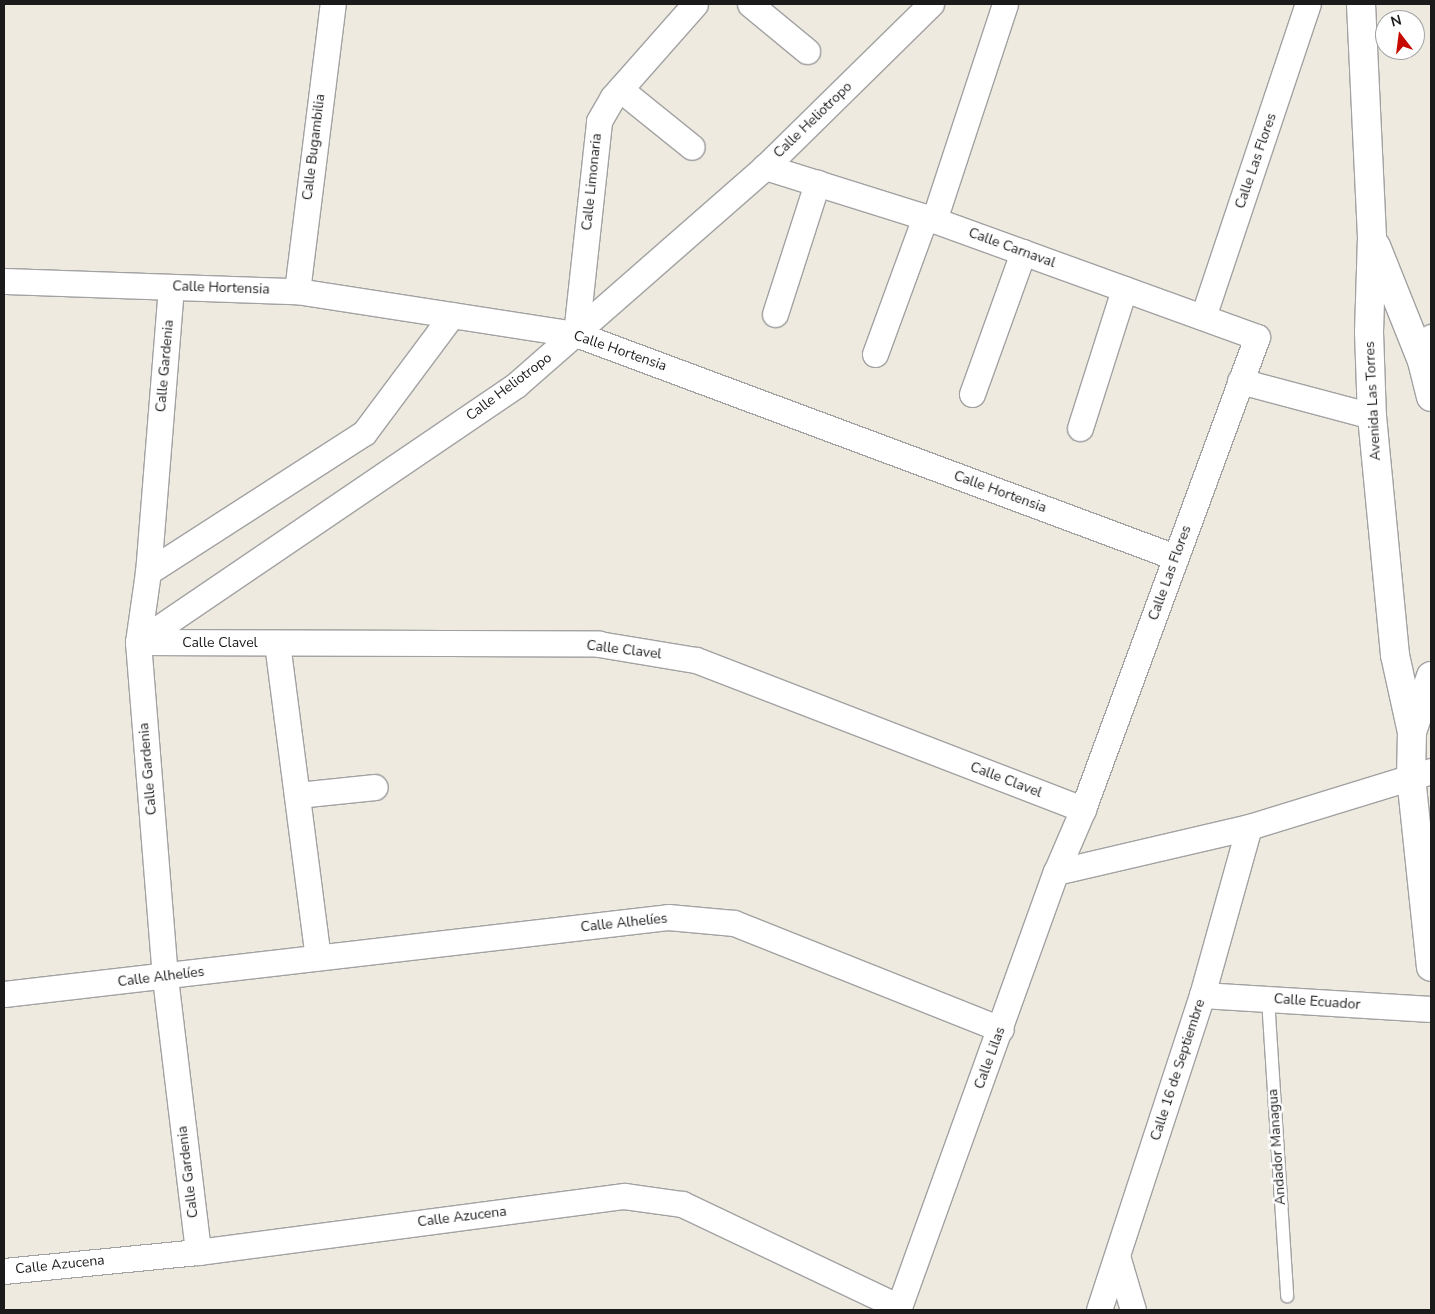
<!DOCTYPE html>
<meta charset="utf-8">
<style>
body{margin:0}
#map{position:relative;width:1435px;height:1314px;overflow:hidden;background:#eeeae0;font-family:"Nunito Sans",sans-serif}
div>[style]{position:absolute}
.roads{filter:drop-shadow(1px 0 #a2a2a2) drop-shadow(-1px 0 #a2a2a2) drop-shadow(0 1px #a2a2a2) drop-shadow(0 -1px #a2a2a2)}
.service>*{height:12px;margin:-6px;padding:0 6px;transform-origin:6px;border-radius:6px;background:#fff}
.minor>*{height:25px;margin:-12.5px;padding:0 12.5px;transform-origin:12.5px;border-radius:12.5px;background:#fff}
.tertiary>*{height:28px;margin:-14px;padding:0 14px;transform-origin:14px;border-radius:14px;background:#fff}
span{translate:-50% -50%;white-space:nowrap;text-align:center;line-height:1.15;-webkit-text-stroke:5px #fff;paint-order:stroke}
.street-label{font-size:14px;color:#1b1b1b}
.frame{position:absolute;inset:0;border:5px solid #1b1b1b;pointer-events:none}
.north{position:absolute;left:1375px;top:10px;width:50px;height:50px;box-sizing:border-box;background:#fff;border:1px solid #a4a4a4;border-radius:50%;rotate:345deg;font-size:14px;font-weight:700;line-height:20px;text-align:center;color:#1b1b1b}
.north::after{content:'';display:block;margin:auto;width:18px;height:22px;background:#c70a00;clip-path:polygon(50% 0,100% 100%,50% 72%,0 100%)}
</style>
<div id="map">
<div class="roads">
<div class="service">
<div style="left:1268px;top:999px;width:298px;rotate:86.3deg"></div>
</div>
<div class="minor">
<div style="left:750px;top:4px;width:74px;rotate:39.5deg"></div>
<div style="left:620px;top:89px;width:92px;rotate:38.9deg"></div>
<div style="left:934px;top:220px;width:227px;rotate:-71.8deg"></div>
<div style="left:4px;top:281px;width:293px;rotate:2deg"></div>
<div style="left:297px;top:291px;width:282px;rotate:8.8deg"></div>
<div style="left:576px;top:334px;width:639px;rotate:20.42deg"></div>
<div style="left:171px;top:287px;width:286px;rotate:94.6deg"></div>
<div style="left:148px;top:572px;width:71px;rotate:98.1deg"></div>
<div style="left:138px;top:642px;width:337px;rotate:85.4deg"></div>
<div style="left:165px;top:978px;width:276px;rotate:83.1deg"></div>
<div style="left:297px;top:291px;width:289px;rotate:-82.9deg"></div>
<div style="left:775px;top:314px;width:138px;rotate:-72.2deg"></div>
<div style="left:1203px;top:317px;width:330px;rotate:-71.5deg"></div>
<div style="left:576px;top:334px;width:214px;rotate:-83.8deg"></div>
<div style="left:599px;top:121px;width:28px;rotate:-60deg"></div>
<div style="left:613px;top:97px;width:124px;rotate:-48.6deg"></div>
<div style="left:875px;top:354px;width:146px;rotate:-69.9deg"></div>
<div style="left:1422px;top:361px;width:26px;rotate:-69deg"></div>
<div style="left:1240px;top:381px;width:137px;rotate:14.9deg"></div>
<div style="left:972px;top:394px;width:151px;rotate:-70.2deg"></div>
<div style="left:1080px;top:428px;width:146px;rotate:-72.4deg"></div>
<div style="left:148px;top:572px;width:257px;rotate:-32.8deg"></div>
<div style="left:364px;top:433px;width:147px;rotate:-53.3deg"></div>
<div style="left:138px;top:642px;width:457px;rotate:-34.2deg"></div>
<div style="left:516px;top:385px;width:331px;rotate:-41.2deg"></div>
<div style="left:765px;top:167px;width:233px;rotate:-44.5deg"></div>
<div style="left:138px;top:642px;width:461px;rotate:0.2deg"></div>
<div style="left:599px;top:644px;width:98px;rotate:9.4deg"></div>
<div style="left:696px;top:660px;width:415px;rotate:21.1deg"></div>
<div style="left:277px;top:643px;width:317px;rotate:82.6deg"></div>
<div style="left:298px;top:795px;width:77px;rotate:-5.9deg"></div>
<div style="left:1056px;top:872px;width:198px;rotate:-13.1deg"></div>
<div style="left:1249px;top:827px;width:190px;rotate:-17.1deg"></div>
<div style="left:4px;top:994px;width:668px;rotate:-6.61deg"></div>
<div style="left:668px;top:917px;width:66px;rotate:5.2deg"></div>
<div style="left:734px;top:923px;width:287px;rotate:21.7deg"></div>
<div style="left:1202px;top:995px;width:229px;rotate:3.5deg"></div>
<div style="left:1118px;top:1259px;width:53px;rotate:73.6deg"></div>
<div style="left:4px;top:1271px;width:195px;rotate:-5.6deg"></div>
<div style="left:198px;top:1252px;width:430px;rotate:-7.5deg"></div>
<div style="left:624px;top:1196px;width:59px;rotate:7.9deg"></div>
<div style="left:682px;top:1204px;width:240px;rotate:25.4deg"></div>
<div style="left:899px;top:1307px;width:462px;rotate:-70.2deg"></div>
<div style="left:1056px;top:872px;width:69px;rotate:-66.8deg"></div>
<div style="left:1083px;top:809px;width:503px;rotate:-69.76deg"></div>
<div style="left:1257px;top:337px;width:353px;rotate:-160.1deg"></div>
<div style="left:925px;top:217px;width:168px;rotate:-162.6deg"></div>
<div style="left:1099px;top:1310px;width:331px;rotate:-71.9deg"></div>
<div style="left:1202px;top:995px;width:174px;rotate:-74.4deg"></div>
</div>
<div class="tertiary">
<div style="left:1361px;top:4px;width:233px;rotate:87.3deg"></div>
<div style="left:1372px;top:237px;width:95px;rotate:91.8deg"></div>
<div style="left:1369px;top:332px;width:84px;rotate:88deg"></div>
<div style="left:1372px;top:416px;width:240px;rotate:84.5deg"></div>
<div style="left:1395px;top:655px;width:79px;rotate:77.6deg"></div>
<div style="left:1412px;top:732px;width:45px;rotate:91.3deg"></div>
<div style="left:1411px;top:777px;width:191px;rotate:84deg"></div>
<div style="left:1376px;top:246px;width:124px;rotate:68.2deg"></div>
<div style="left:1422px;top:361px;width:37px;rotate:76deg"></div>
<div style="left:1412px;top:732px;width:59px;rotate:-71.3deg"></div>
</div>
</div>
<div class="street-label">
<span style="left:813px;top:120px;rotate:-44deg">Calle Heliotropo</span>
<span style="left:314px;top:147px;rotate:-83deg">Calle Bugambilia</span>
<span style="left:1256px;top:161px;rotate:-71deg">Calle Las Flores</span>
<span style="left:592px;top:182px;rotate:-84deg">Calle Limonaria</span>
<span style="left:1012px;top:248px;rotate:20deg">Calle Carnaval</span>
<span style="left:221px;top:288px;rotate:2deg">Calle Hortensia</span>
<span style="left:620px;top:351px;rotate:19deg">Calle Hortensia</span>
<span style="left:165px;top:366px;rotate:-85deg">Calle Gardenia</span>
<span style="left:509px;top:387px;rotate:-37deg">Calle Heliotropo</span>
<span style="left:1373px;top:401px;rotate:-93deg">Avenida Las Torres</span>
<span style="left:1000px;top:492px;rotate:20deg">Calle Hortensia</span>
<span style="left:1170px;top:573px;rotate:-70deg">Calle Las Flores</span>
<span style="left:220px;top:643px">Calle Clavel</span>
<span style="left:624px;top:650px;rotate:7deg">Calle Clavel</span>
<span style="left:148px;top:769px;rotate:-95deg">Calle Gardenia</span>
<span style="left:1006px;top:780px;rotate:21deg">Calle Clavel</span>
<span style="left:624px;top:923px;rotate:-6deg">Calle Alhelíes</span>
<span style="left:161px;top:977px;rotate:-7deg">Calle Alhelíes</span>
<span style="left:1317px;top:1002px;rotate:4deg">Calle Ecuador</span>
<span style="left:990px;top:1058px;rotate:-70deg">Calle Lilas</span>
<span style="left:1178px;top:1070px;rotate:-72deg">Calle 16 de Septiembre</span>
<span style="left:1277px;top:1147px;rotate:-94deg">Andador Managua</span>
<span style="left:188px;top:1172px;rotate:-97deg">Calle Gardenia</span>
<span style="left:462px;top:1217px;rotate:-7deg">Calle Azucena</span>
<span style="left:60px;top:1265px;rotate:-6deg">Calle Azucena</span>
</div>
<div class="frame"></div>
<div class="north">N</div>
</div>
